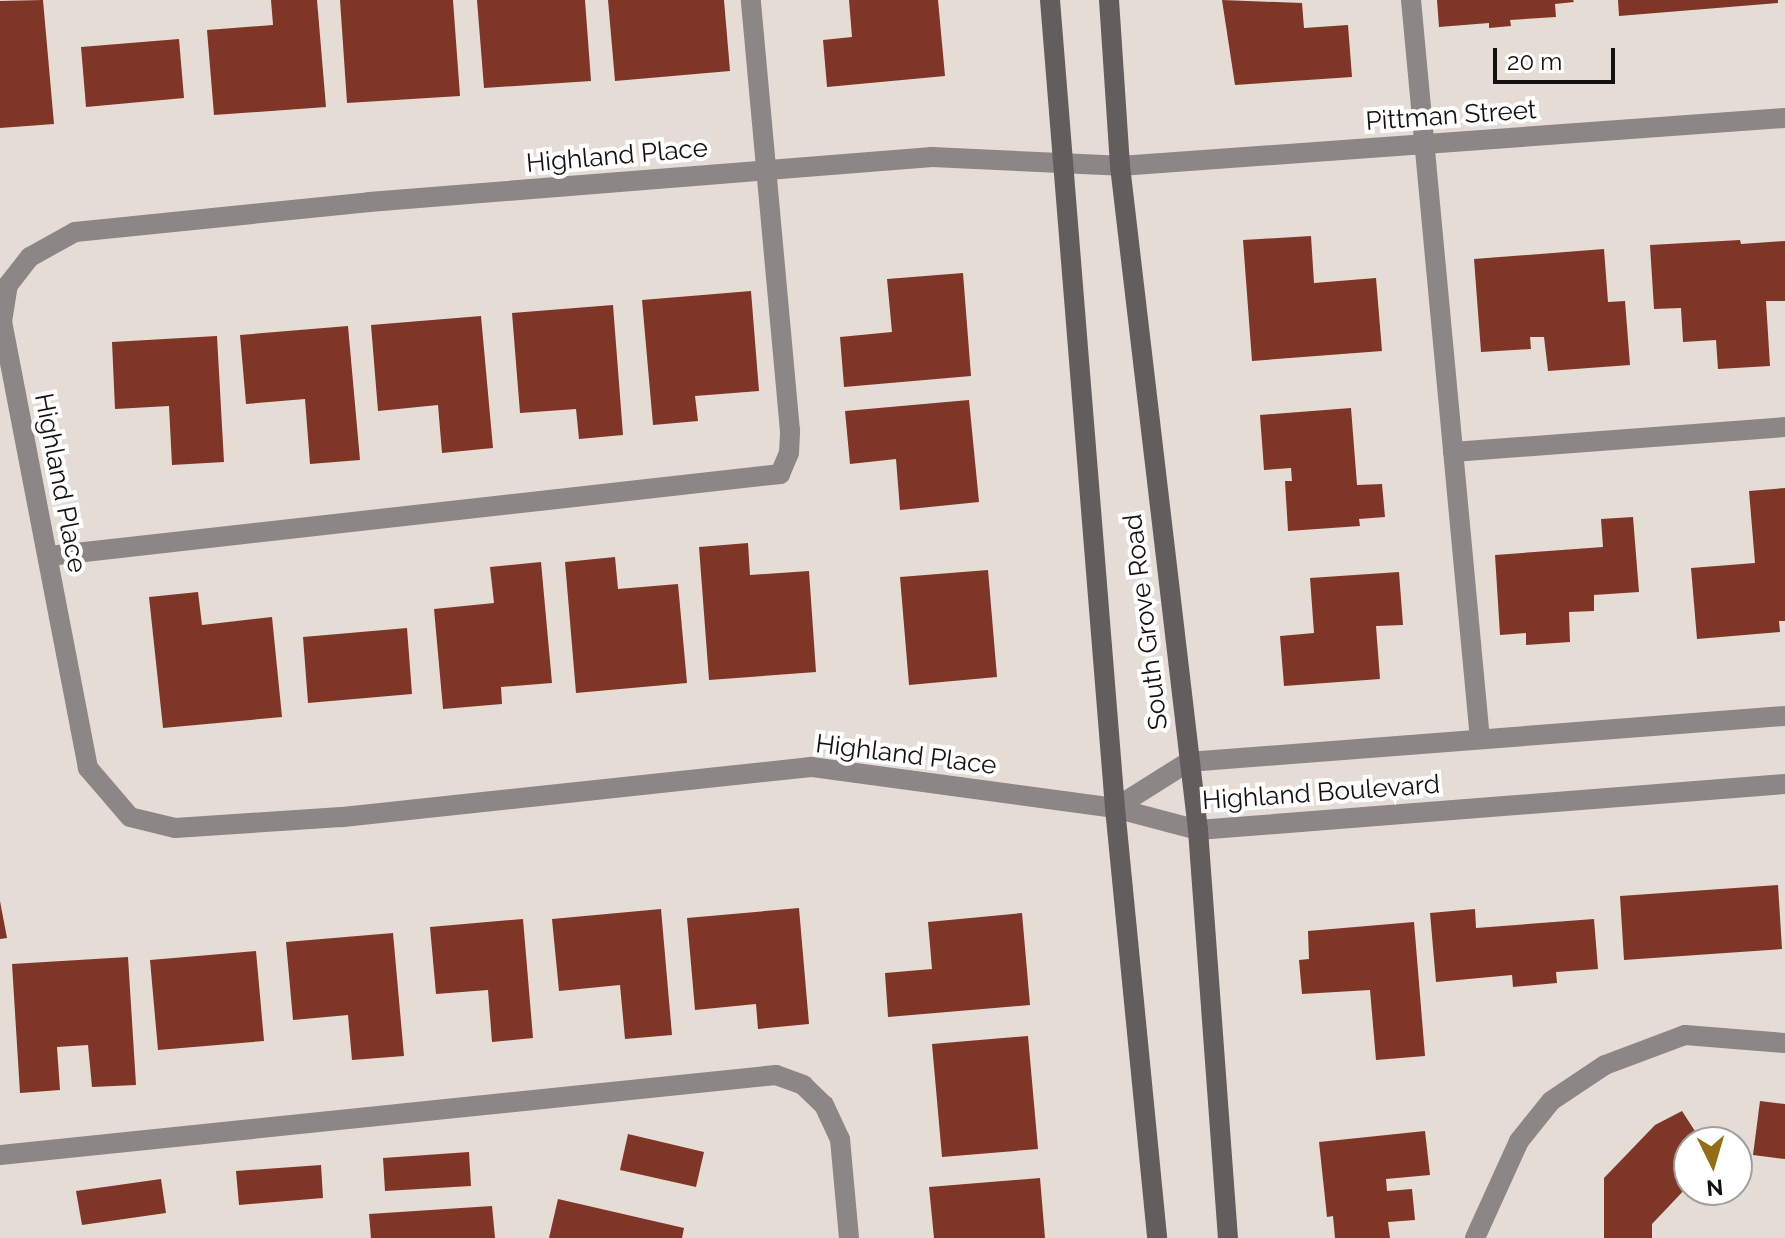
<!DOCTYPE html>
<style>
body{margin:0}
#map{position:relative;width:1785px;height:1238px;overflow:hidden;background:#e6dcd6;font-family:Raleway,sans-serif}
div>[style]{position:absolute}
.building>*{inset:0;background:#7f3627}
.service>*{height:20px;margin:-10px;padding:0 10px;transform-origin:10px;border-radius:10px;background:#8c8686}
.minor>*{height:20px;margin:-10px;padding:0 10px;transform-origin:10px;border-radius:10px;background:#8c8686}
.tertiary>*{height:20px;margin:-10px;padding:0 10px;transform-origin:10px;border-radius:10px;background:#8c8686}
.secondary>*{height:20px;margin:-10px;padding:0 10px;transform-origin:10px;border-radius:10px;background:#645d5d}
span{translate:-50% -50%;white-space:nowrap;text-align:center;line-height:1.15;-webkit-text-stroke:8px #fff;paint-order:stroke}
.street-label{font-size:26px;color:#151110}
.north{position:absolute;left:1673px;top:1126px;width:80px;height:80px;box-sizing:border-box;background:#fff;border:2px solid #a1a09f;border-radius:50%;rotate:175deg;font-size:22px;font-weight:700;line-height:32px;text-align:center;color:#151110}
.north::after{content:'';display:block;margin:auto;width:28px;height:36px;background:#936e16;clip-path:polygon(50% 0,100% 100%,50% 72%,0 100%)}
.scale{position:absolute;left:1493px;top:48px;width:122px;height:36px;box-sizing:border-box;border:4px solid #151110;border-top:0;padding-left:10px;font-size:24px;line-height:28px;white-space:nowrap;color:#151110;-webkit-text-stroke:6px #fff;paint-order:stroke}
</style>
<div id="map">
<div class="building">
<div style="clip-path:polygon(43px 0,54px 124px,0 128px,0 1px)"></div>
<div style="clip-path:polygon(271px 0,317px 0,326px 107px,214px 115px,207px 30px,273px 25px)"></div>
<div style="clip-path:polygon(340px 0,453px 0,460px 96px,347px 103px)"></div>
<div style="clip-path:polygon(477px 0,585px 0,591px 81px,484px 88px)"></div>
<div style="clip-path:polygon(608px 0,724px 0,730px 71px,615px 81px)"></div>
<div style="clip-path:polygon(849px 0,938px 0,945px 76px,827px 87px,823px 40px,852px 37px)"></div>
<div style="clip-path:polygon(1222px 0,1302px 3px,1304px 28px,1348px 25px,1352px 77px,1235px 85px)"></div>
<div style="clip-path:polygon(1437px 0,1573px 0,1574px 2px,1555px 4px,1556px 17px,1510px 20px,1511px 26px,1489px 28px,1489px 23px,1439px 27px)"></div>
<div style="clip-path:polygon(1618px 0,1778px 0,1778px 3px,1619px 16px)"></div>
<div style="clip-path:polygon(179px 39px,184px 98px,86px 107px,81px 47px)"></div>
<div style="clip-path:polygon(1311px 236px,1314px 283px,1376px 278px,1382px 351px,1252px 361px,1243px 240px)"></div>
<div style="clip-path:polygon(1740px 240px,1741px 244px,1785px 241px,1785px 301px,1766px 301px,1770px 366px,1718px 369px,1716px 340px,1683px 342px,1681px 308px,1654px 309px,1650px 245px)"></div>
<div style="clip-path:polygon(1604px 249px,1608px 302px,1625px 301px,1630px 365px,1548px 371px,1544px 337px,1530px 337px,1531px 349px,1481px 352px,1474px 259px)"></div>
<div style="clip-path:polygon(963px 273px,971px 376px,844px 387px,840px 337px,892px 332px,887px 279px)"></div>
<div style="clip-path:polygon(751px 291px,759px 391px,695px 396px,698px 421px,653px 425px,642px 300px)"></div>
<div style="clip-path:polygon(613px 305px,623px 435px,579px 439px,576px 409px,520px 413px,512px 313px)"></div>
<div style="clip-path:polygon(481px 316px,493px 448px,442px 453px,438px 405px,378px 411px,371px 325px)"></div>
<div style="clip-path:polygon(348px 326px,360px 460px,310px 464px,305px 399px,246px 404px,240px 335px)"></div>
<div style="clip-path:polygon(217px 336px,224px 462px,172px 465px,169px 406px,115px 409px,112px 342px)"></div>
<div style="clip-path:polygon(969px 400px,979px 502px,900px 510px,896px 459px,850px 464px,845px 411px)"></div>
<div style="clip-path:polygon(1351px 408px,1357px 485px,1382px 484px,1385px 517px,1359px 519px,1360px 526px,1288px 531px,1285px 481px,1292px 481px,1291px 468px,1264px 470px,1260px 415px)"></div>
<div style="clip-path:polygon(1785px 488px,1785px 621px,1779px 621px,1780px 632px,1697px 639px,1691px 568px,1755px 563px,1749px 491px)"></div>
<div style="clip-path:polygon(1633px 517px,1639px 592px,1594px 595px,1594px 611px,1569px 612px,1570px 642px,1526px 645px,1526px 633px,1500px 635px,1495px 555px,1603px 547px,1601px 519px)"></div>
<div style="clip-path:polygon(748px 543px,750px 575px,809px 571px,816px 672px,709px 680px,699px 547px)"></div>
<div style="clip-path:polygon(615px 557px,618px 589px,678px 584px,687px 683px,576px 693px,565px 562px)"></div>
<div style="clip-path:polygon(541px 562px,552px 683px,501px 687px,502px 704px,443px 709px,434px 609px,494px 603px,490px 567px)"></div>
<div style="clip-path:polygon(988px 570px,997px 677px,909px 685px,900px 577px)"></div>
<div style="clip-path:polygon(1399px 572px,1403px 625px,1376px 626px,1380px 679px,1284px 686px,1280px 636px,1314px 633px,1310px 578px)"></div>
<div style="clip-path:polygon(198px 592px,202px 625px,272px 617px,282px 717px,163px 728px,149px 597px)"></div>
<div style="clip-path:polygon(407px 628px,412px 694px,308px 703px,303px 637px)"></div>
<div style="clip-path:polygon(1778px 885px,1782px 949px,1624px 960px,1620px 896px)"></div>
<div style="clip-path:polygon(0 901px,7px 938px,0 939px)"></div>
<div style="clip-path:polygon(799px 908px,809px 1024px,758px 1029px,756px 1004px,695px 1010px,687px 918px)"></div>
<div style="clip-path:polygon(661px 909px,672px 1035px,625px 1039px,620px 985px,559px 991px,552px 919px)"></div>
<div style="clip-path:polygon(1475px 909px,1476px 928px,1594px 919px,1598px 969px,1556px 972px,1557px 983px,1513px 987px,1512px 975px,1436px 982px,1430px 913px)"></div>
<div style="clip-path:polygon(1022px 913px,1030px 1005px,888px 1017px,885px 973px,932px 969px,928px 922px)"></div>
<div style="clip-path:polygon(523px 919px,533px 1038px,492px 1042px,488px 990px,436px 994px,430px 927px)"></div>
<div style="clip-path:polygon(1414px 922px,1425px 1056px,1376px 1060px,1370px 990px,1302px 994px,1299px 960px,1309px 959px,1308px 931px)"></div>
<div style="clip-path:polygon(393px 933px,404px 1056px,352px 1060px,348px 1015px,293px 1020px,286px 942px)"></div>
<div style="clip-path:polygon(256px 951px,264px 1041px,158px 1050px,150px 960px)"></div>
<div style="clip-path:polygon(128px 957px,136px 1085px,92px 1087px,88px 1045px,57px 1047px,60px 1090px,20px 1093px,12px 964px)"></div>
<div style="clip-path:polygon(1028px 1036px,1038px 1149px,942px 1157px,932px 1044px)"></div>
<div style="clip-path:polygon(1760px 1101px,1785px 1104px,1785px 1159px,1753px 1155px)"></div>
<div style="clip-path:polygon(1682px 1111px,1702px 1142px,1689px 1142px,1689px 1185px,1652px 1224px,1652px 1238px,1604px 1238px,1604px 1178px,1655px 1125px)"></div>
<div style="clip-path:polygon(1425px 1131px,1430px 1175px,1386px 1179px,1387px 1191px,1412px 1189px,1415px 1220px,1388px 1222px,1390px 1238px,1335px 1238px,1333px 1216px,1327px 1217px,1319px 1142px)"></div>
<div style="clip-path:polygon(628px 1134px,704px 1152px,696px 1187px,620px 1170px)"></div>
<div style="clip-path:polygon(469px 1152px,471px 1186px,385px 1191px,383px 1158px)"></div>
<div style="clip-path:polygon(321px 1165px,323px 1198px,239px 1205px,236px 1171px)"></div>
<div style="clip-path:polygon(1040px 1178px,1045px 1238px,934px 1238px,929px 1187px)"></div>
<div style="clip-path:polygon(161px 1179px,166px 1213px,82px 1225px,76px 1191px)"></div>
<div style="clip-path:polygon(558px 1199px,684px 1228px,682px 1238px,549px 1238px)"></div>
<div style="clip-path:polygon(492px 1206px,495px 1238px,371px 1238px,369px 1214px)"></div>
</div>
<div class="service">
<div style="left:1411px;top:0;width:742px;rotate:84.67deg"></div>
<div style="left:1453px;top:452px;width:333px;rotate:-4.3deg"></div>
<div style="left:49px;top:556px;width:736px;rotate:-6.4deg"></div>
<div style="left:780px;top:474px;width:23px;rotate:-67deg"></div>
<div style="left:789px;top:453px;width:22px;rotate:-87deg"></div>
<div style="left:790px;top:431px;width:433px;rotate:-95.2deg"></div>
<div style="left:0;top:1155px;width:780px;rotate:-5.89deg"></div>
<div style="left:776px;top:1075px;width:29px;rotate:20deg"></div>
<div style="left:803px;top:1085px;width:29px;rotate:44deg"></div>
<div style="left:824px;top:1105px;width:38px;rotate:65deg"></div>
<div style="left:840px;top:1139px;width:99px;rotate:84.8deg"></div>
<div style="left:1475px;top:1238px;width:107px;rotate:-65.6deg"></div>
<div style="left:1519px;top:1141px;width:51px;rotate:-51.3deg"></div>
<div style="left:1551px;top:1101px;width:65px;rotate:-33.7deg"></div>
<div style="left:1605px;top:1065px;width:85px;rotate:-20.6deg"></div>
<div style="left:1685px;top:1035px;width:100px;rotate:4.6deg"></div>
</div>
<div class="minor">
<div style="left:1115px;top:808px;width:307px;rotate:-172.3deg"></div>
<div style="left:811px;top:767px;width:473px;rotate:173.9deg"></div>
<div style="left:341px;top:817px;width:166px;rotate:176.2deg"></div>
<div style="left:175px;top:828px;width:46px;rotate:-166.3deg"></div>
<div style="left:130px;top:817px;width:65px;rotate:-130.6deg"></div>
<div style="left:88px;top:768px;width:454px;rotate:-100.9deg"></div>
<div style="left:2px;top:322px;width:37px;rotate:-81deg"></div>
<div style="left:8px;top:285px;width:36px;rotate:-52deg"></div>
<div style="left:30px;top:257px;width:51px;rotate:-29.1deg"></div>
<div style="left:75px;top:232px;width:296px;rotate:-5.8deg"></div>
<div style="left:369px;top:202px;width:565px;rotate:-4.57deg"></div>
<div style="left:932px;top:157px;width:188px;rotate:2.7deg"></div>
<div style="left:1120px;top:166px;width:667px;rotate:-4.13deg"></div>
</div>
<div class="tertiary">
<div style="left:1115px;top:808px;width:86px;rotate:-32.2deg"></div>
<div style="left:1188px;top:762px;width:599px;rotate:-4.41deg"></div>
<div style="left:1115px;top:808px;width:86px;rotate:14.8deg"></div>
<div style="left:1198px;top:830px;width:589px;rotate:-4.48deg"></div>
</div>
<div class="secondary">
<div style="left:1050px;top:0;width:811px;rotate:85.4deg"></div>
<div style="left:1115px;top:808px;width:432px;rotate:84.4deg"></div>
<div style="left:1109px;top:0;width:166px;rotate:86.2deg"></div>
<div style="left:1120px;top:166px;width:669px;rotate:83.3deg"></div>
<div style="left:1198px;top:830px;width:409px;rotate:85.8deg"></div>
</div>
<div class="street-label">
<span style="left:1451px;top:116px;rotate:-4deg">Pittman Street</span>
<span style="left:617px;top:156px;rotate:-5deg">Highland Place</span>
<span style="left:60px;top:483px;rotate:79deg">Highland Place</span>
<span style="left:1146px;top:622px;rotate:-97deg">South Grove Road</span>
<span style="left:906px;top:755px;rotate:7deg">Highland Place</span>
<span style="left:1321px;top:793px;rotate:-4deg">Highland Boulevard</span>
</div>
<div class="north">N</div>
<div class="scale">20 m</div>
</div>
